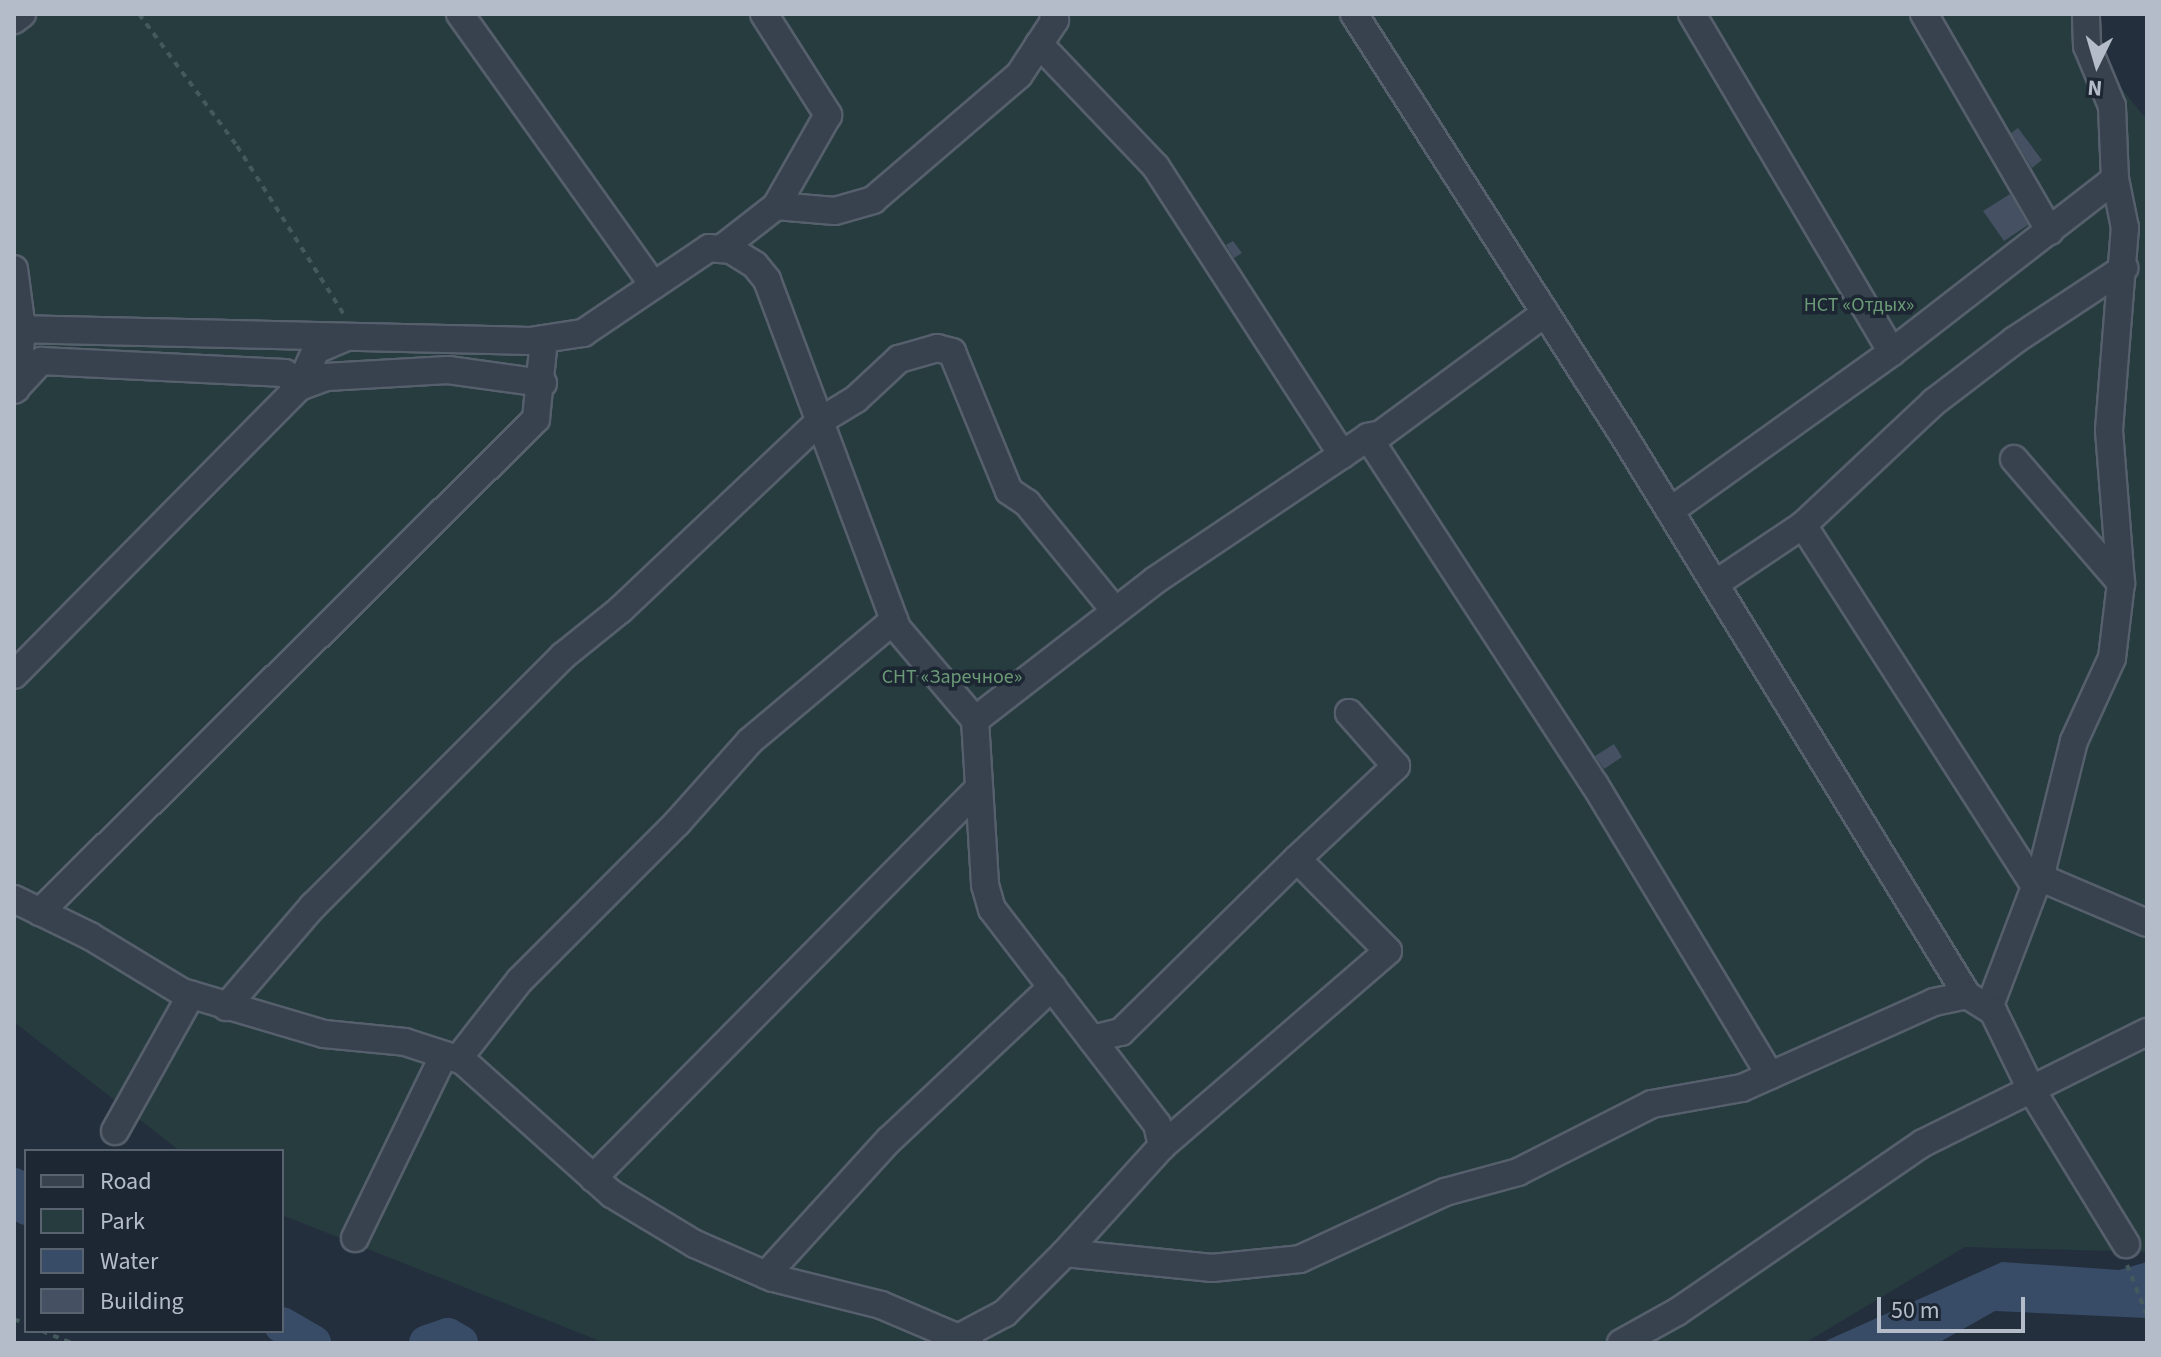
<!DOCTYPE html>
<meta charset="utf-8">
<style>
body{margin:0}
#map{position:relative;width:2161px;height:1357px;overflow:hidden;background:#242f3e;font-family:"Source Sans 3",sans-serif}
div>[style]{position:absolute}
.green>*{inset:0;background:#263c3f}
.water>*{inset:0;background:#394c67}
.river>*{height:36px;margin:-18px;padding:0 18px;transform-origin:18px;border-radius:18px;background:#394c67}
.building>*{inset:0;background:#455162}
.path>*{height:4px;margin-top:-2px;transform-origin:0;background:repeating-linear-gradient(90deg,#44595c 0 6px,transparent 0 12px)}
.roads{filter:drop-shadow(2px 0 #565f6c) drop-shadow(-2px 0 #565f6c) drop-shadow(0 2px #565f6c) drop-shadow(0 -2px #565f6c)}
.minor>*{height:26px;margin:-13px;padding:0 13px;transform-origin:13px;border-radius:13px;background:#38414e}
span{translate:-50% -50%;white-space:nowrap;text-align:center;line-height:1.15;-webkit-text-stroke:7px #1d2633;paint-order:stroke}
.park-label{font-size:20px;color:#6b9a76}
.frame{position:absolute;inset:0;border:16px solid #b4bcc9;pointer-events:none}
.legend{position:absolute;left:24px;top:1149px;width:260px;height:184px;box-sizing:border-box;background:#1d2633;border:2px solid #59626f;margin:0;padding:10px 14px;list-style:none;font-size:24px;color:#b4bcc9}
.legend li{display:flex;align-items:center;gap:16px;height:40px}
.legend b{width:40px;border:2px solid #59626f}
.north{position:absolute;left:2057px;top:24px;width:80px;height:80px;-webkit-text-stroke:6px #1d2633;paint-order:stroke;rotate:185deg;font-size:22px;font-weight:700;line-height:32px;text-align:center;color:#b4bcc9}
.north::after{content:'';display:block;margin:auto;width:28px;height:36px;background:#b4bcc9;clip-path:polygon(50% 0,100% 100%,50% 72%,0 100%)}
.scale{position:absolute;left:1877px;top:1297px;width:148px;height:36px;box-sizing:border-box;border:4px solid #b4bcc9;border-top:0;padding-left:10px;font-size:24px;line-height:28px;white-space:nowrap;color:#b4bcc9;-webkit-text-stroke:6px #1d2633;paint-order:stroke}
</style>
<div id="map">
<div class="green">
<div style="clip-path:polygon(32px 14px,2086px 14px,2087px 46px,2147px 120px,2147px 1252px,1965px 1247px,1805px 1343px,605px 1343px,282px 1215px,282px 1151px,180px 1151px,14px 1022px,14px 30px)"></div>
</div>
<div class="water">
<div style="clip-path:polygon(2002px 1262px,2119px 1270px,2147px 1262px,2147px 1318px,1995px 1311px,1938px 1343px,1821px 1343px)"></div>
</div>
<div class="river">
<div style="left:14px;top:1186px;width:24px;rotate:60deg"></div>
<div style="left:282px;top:1325px;width:36px;rotate:30deg"></div>
<div style="left:427px;top:1343px;width:22px;rotate:-18deg"></div>
<div style="left:448px;top:1336px;width:14px;rotate:30deg"></div>
</div>
<div class="building">
<div style="clip-path:polygon(2018px 128px,2042px 160px,2032px 168px,2011px 133px)"></div>
<div style="clip-path:polygon(2010px 194px,2028px 225px,2004px 241px,1983px 211px)"></div>
<div style="clip-path:polygon(1233px 241px,1242px 253px,1234px 258px,1226px 245px)"></div>
<div style="clip-path:polygon(1614px 744px,1622px 757px,1604px 769px,1595px 756px)"></div>
</div>
<div class="path">
<div style="left:139px;top:14px;width:164px;rotate:53.4deg"></div>
<div style="left:237px;top:146px;width:201px;rotate:57.6deg"></div>
<div style="left:2127px;top:1265px;width:54px;rotate:68.2deg"></div>
<div style="left:14px;top:1319px;width:13px;rotate:23deg"></div>
<div style="left:42px;top:1331px;width:31px;rotate:22deg"></div>
</div>
<div class="roads">
<div class="minor">
<div style="left:460px;top:14px;width:333px;rotate:54.5deg"></div>
<div style="left:764px;top:14px;width:120px;rotate:57.6deg"></div>
<div style="left:828px;top:115px;width:105px;rotate:119.7deg"></div>
<div style="left:776px;top:206px;width:59px;rotate:4.8deg"></div>
<div style="left:835px;top:211px;width:40px;rotate:-16deg"></div>
<div style="left:873px;top:200px;width:192px;rotate:-40.6deg"></div>
<div style="left:1019px;top:75px;width:66px;rotate:-56.8deg"></div>
<div style="left:1055px;top:20px;width:6px;rotate:-108deg"></div>
<div style="left:1354px;top:14px;width:492px;rotate:57.4deg"></div>
<div style="left:1619px;top:428px;width:665px;rotate:58.46deg"></div>
<div style="left:1692px;top:14px;width:393px;rotate:59.4deg"></div>
<div style="left:1924px;top:14px;width:251px;rotate:59.9deg"></div>
<div style="left:14px;top:20px;width:10px;rotate:-37deg"></div>
<div style="left:1039px;top:44px;width:170px;rotate:46.4deg"></div>
<div style="left:1156px;top:167px;width:343px;rotate:57.1deg"></div>
<div style="left:721px;top:249px;width:70px;rotate:-38deg"></div>
<div style="left:14px;top:269px;width:62px;rotate:82.5deg"></div>
<div style="left:22px;top:330px;width:59px;rotate:95.8deg"></div>
<div style="left:14px;top:329px;width:516px;rotate:1.33deg"></div>
<div style="left:530px;top:341px;width:54px;rotate:-8.6deg"></div>
<div style="left:583px;top:333px;width:152px;rotate:-34deg"></div>
<div style="left:709px;top:248px;width:22px;rotate:5deg"></div>
<div style="left:731px;top:250px;width:28px;rotate:32deg"></div>
<div style="left:755px;top:265px;width:19px;rotate:51deg"></div>
<div style="left:767px;top:280px;width:371px;rotate:69.5deg"></div>
<div style="left:897px;top:628px;width:121px;rotate:49.7deg"></div>
<div style="left:975px;top:720px;width:165px;rotate:86.5deg"></div>
<div style="left:985px;top:885px;width:25px;rotate:74deg"></div>
<div style="left:992px;top:909px;width:271px;rotate:52.5deg"></div>
<div style="left:1157px;top:1124px;width:23px;rotate:77deg"></div>
<div style="left:299px;top:387px;width:29px;rotate:-20deg"></div>
<div style="left:326px;top:377px;width:122px;rotate:-3.3deg"></div>
<div style="left:448px;top:370px;width:96px;rotate:7.8deg"></div>
<div style="left:299px;top:387px;width:41px;rotate:-65.3deg"></div>
<div style="left:316px;top:350px;width:30px;rotate:-23deg"></div>
<div style="left:14px;top:390px;width:40px;rotate:-47deg"></div>
<div style="left:41px;top:361px;width:244px;rotate:2.8deg"></div>
<div style="left:285px;top:373px;width:20px;rotate:45deg"></div>
<div style="left:299px;top:387px;width:405px;rotate:134.7deg"></div>
<div style="left:1368px;top:437px;width:415px;rotate:56.9deg"></div>
<div style="left:1595px;top:785px;width:339px;rotate:58.9deg"></div>
<div style="left:2014px;top:459px;width:164px;rotate:49.2deg"></div>
<div style="left:1670px;top:511px;width:273px;rotate:-35.6deg"></div>
<div style="left:1892px;top:352px;width:282px;rotate:-37.8deg"></div>
<div style="left:1803px;top:525px;width:430px;rotate:57.3deg"></div>
<div style="left:1715px;top:584px;width:106px;rotate:-33.8deg"></div>
<div style="left:1803px;top:525px;width:180px;rotate:-43.2deg"></div>
<div style="left:1934px;top:402px;width:102px;rotate:-37.4deg"></div>
<div style="left:2015px;top:340px;width:131px;rotate:-33.4deg"></div>
<div style="left:975px;top:720px;width:227px;rotate:-37.8deg"></div>
<div style="left:1154px;top:581px;width:258px;rotate:-33.9deg"></div>
<div style="left:1368px;top:437px;width:13px;rotate:-13deg"></div>
<div style="left:1381px;top:434px;width:204px;rotate:-36.4deg"></div>
<div style="left:1297px;top:859px;width:136px;rotate:-43.2deg"></div>
<div style="left:1396px;top:766px;width:71px;rotate:-131.6deg"></div>
<div style="left:2039px;top:877px;width:117px;rotate:23.1deg"></div>
<div style="left:14px;top:899px;width:85px;rotate:26deg"></div>
<div style="left:90px;top:936px;width:108px;rotate:31.3deg"></div>
<div style="left:182px;top:992px;width:148px;rotate:16.5deg"></div>
<div style="left:324px;top:1034px;width:81px;rotate:5.6deg"></div>
<div style="left:405px;top:1042px;width:61px;rotate:18.1deg"></div>
<div style="left:463px;top:1061px;width:200px;rotate:41.8deg"></div>
<div style="left:612px;top:1194px;width:97px;rotate:31.1deg"></div>
<div style="left:695px;top:1244px;width:85px;rotate:23.6deg"></div>
<div style="left:773px;top:1278px;width:111px;rotate:14deg"></div>
<div style="left:881px;top:1305px;width:97px;rotate:23.1deg"></div>
<div style="left:40px;top:912px;width:699px;rotate:-44.83deg"></div>
<div style="left:536px;top:419px;width:80px;rotate:-84.3deg"></div>
<div style="left:226px;top:1007px;width:133px;rotate:-49.3deg"></div>
<div style="left:313px;top:906px;width:354px;rotate:-45deg"></div>
<div style="left:563px;top:656px;width:73px;rotate:-38.9deg"></div>
<div style="left:620px;top:610px;width:275px;rotate:-43.4deg"></div>
<div style="left:820px;top:421px;width:42px;rotate:-31.4deg"></div>
<div style="left:856px;top:399px;width:59px;rotate:-42.9deg"></div>
<div style="left:899px;top:359px;width:40px;rotate:-16deg"></div>
<div style="left:937px;top:348px;width:16px;rotate:15deg"></div>
<div style="left:952px;top:352px;width:150px;rotate:67.7deg"></div>
<div style="left:1009px;top:491px;width:22px;rotate:34deg"></div>
<div style="left:1027px;top:503px;width:139px;rotate:50.8deg"></div>
<div style="left:1989px;top:1008px;width:152px;rotate:-69.2deg"></div>
<div style="left:2043px;top:866px;width:129px;rotate:-76.1deg"></div>
<div style="left:2074px;top:741px;width:91px;rotate:-65.4deg"></div>
<div style="left:2112px;top:658px;width:76px;rotate:-83.2deg"></div>
<div style="left:2121px;top:583px;width:153px;rotate:-94.5deg"></div>
<div style="left:2109px;top:430px;width:203px;rotate:-85.5deg"></div>
<div style="left:2125px;top:228px;width:50px;rotate:-101.5deg"></div>
<div style="left:2115px;top:179px;width:73px;rotate:-92.4deg"></div>
<div style="left:2112px;top:106px;width:65px;rotate:-112.6deg"></div>
<div style="left:2087px;top:46px;width:32px;rotate:-92deg"></div>
<div style="left:1092px;top:1039px;width:30px;rotate:-14deg"></div>
<div style="left:1121px;top:1032px;width:247px;rotate:-44.5deg"></div>
<div style="left:1297px;top:859px;width:129px;rotate:45.3deg"></div>
<div style="left:1388px;top:951px;width:298px;rotate:139.2deg"></div>
<div style="left:1162px;top:1146px;width:144px;rotate:132.2deg"></div>
<div style="left:1065px;top:1253px;width:148px;rotate:5.8deg"></div>
<div style="left:1212px;top:1268px;width:88px;rotate:-5.8deg"></div>
<div style="left:1300px;top:1259px;width:160px;rotate:-24.8deg"></div>
<div style="left:1445px;top:1192px;width:76px;rotate:-15.3deg"></div>
<div style="left:1518px;top:1172px;width:150px;rotate:-26.9deg"></div>
<div style="left:1652px;top:1104px;width:91px;rotate:-10.1deg"></div>
<div style="left:1742px;top:1088px;width:210px;rotate:-24.1deg"></div>
<div style="left:1934px;top:1002px;width:34px;rotate:-12deg"></div>
<div style="left:1967px;top:995px;width:31px;rotate:32deg"></div>
<div style="left:1993px;top:1011px;width:87px;rotate:64deg"></div>
<div style="left:2031px;top:1089px;width:182px;rotate:58.5deg"></div>
<div style="left:458px;top:1059px;width:100px;rotate:-51.9deg"></div>
<div style="left:520px;top:980px;width:222px;rotate:-45deg"></div>
<div style="left:677px;top:823px;width:110px;rotate:-48.3deg"></div>
<div style="left:750px;top:741px;width:188px;rotate:-40deg"></div>
<div style="left:115px;top:1131px;width:156px;rotate:-60.8deg"></div>
<div style="left:593px;top:1178px;width:549px;rotate:-45.3deg"></div>
<div style="left:355px;top:1238px;width:203px;rotate:-64.1deg"></div>
<div style="left:766px;top:1275px;width:183px;rotate:-47.7deg"></div>
<div style="left:889px;top:1140px;width:224px;rotate:-43.2deg"></div>
<div style="left:958px;top:1338px;width:53px;rotate:-28deg"></div>
<div style="left:1005px;top:1313px;width:85px;rotate:-45deg"></div>
<div style="left:1621px;top:1343px;width:64px;rotate:-29deg"></div>
<div style="left:1677px;top:1312px;width:298px;rotate:-34.5deg"></div>
<div style="left:1923px;top:1143px;width:250px;rotate:-26.4deg"></div>
</div>
</div>
<div class="park-label">
<span style="left:1859px;top:305px">НСТ «Отдых»</span>
<span style="left:952px;top:677px">СНТ «Заречное»</span>
</div>
<div class="frame"></div>
<ul class="legend">
<li><b style="height:10px;background:#38414e"></b>Road</li>
<li><b style="height:22px;background:#263c3f"></b>Park</li>
<li><b style="height:22px;background:#394c67"></b>Water</li>
<li><b style="height:22px;background:#455162"></b>Building</li>
</ul>
<div class="north">N</div>
<div class="scale">50 m</div>
</div>
